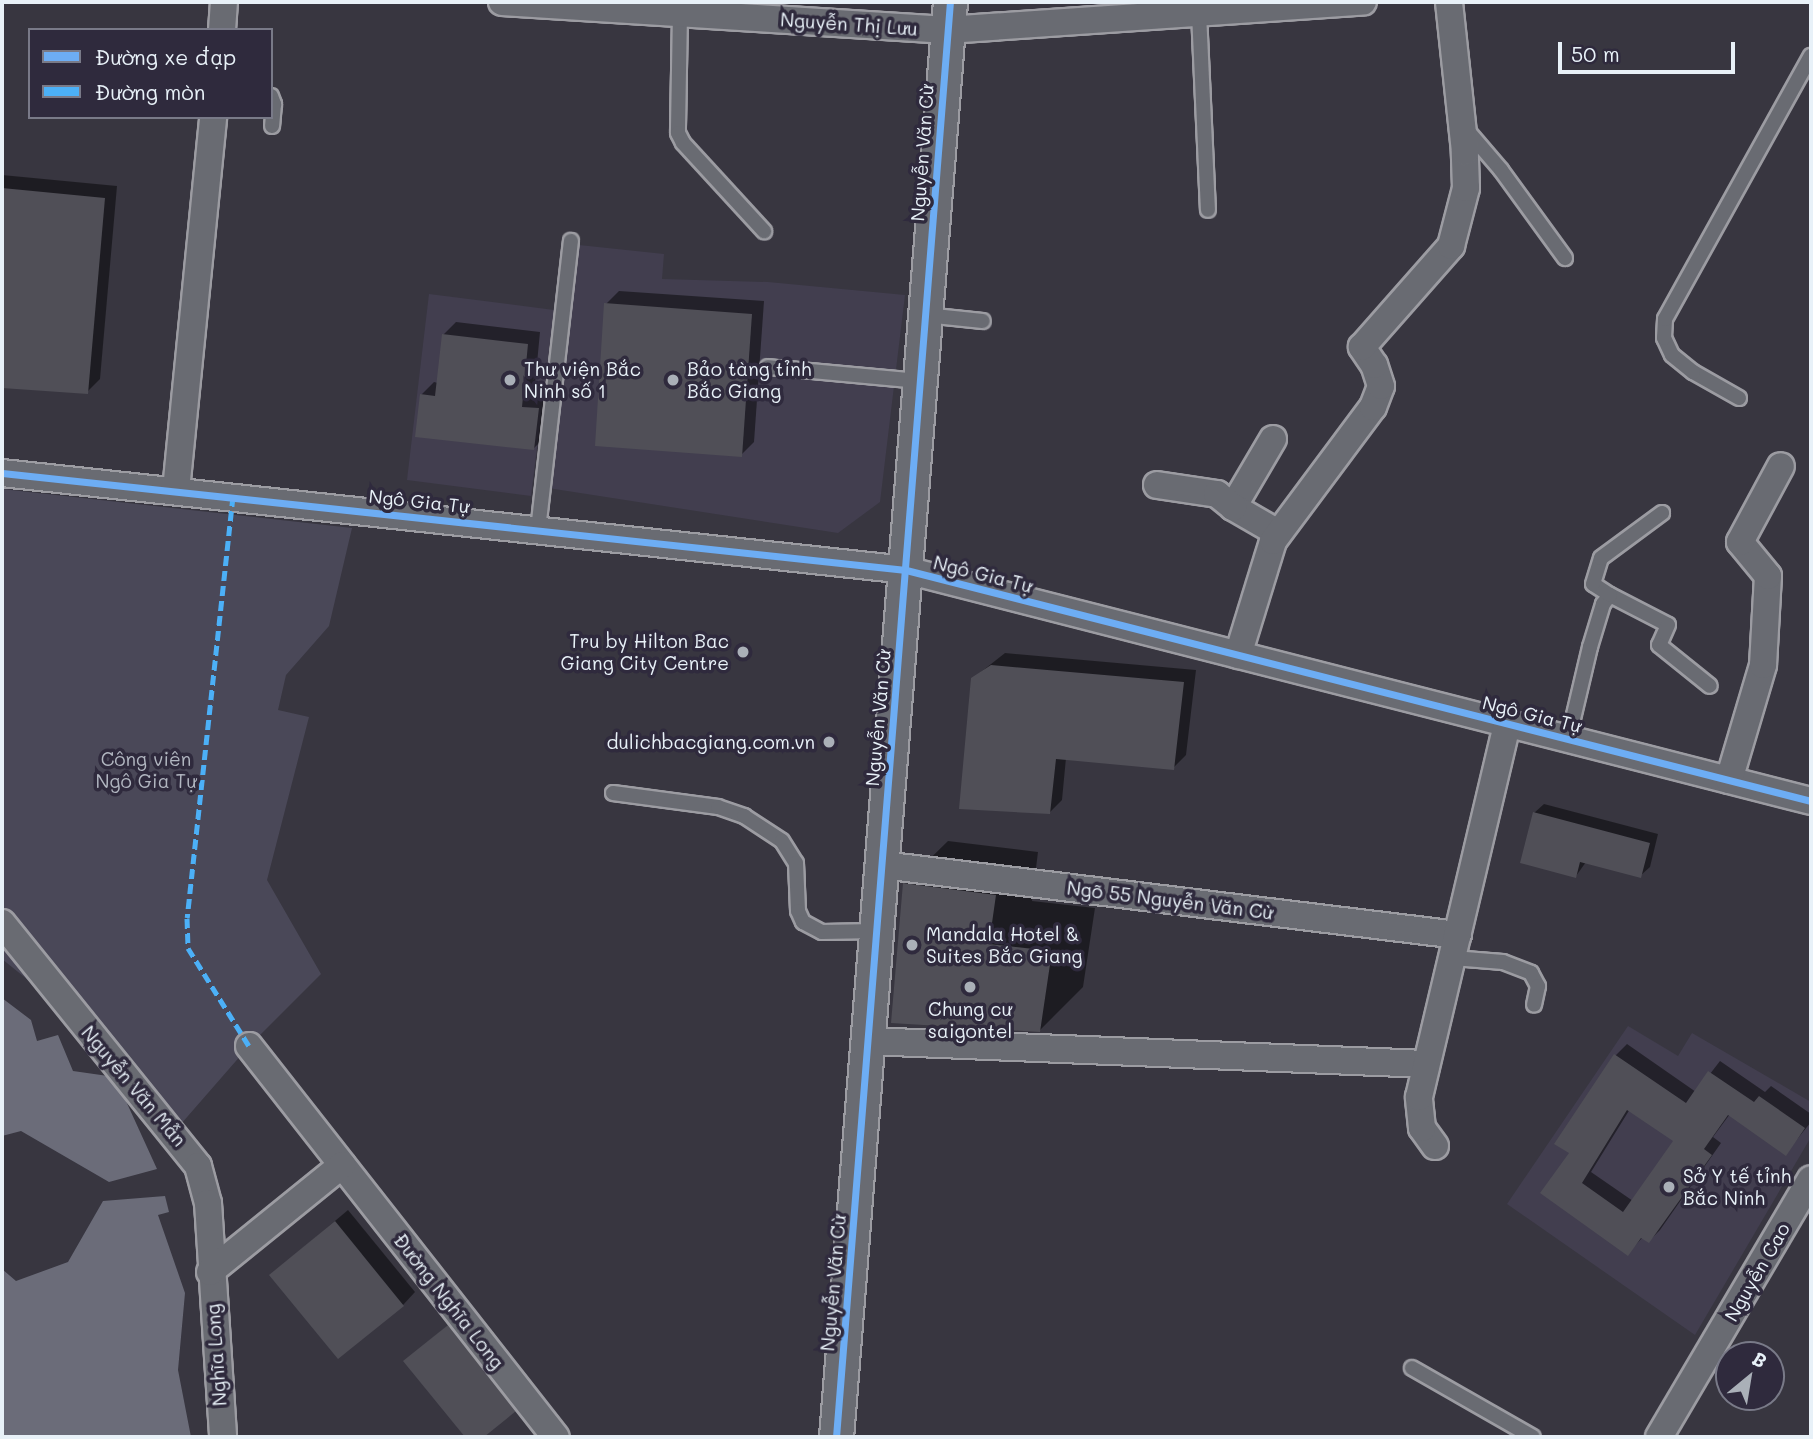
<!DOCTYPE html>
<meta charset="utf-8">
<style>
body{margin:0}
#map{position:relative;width:1813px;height:1439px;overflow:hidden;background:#383640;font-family:Mali,sans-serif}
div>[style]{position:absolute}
.built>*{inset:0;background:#423e4f}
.green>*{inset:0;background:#4a4858}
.water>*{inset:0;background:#6b6c79}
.shadow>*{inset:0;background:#0007}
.building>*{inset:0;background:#504f57}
.roads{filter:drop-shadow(2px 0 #9c9ca2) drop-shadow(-2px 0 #9c9ca2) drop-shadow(0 2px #9c9ca2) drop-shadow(0 -2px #9c9ca2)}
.service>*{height:14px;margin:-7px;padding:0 7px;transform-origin:7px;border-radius:7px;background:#696b72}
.minor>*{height:26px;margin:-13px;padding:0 13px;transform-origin:13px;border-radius:13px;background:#696b72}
.tertiary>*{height:33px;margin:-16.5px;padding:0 16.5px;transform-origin:16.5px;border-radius:16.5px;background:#696b72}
.quiet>*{height:5px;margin-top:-2.5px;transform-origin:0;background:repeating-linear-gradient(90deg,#4cb0f7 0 10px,transparent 0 15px)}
.cycleway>*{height:7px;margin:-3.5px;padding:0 3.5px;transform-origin:3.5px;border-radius:3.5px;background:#6dadf4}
.dots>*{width:19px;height:19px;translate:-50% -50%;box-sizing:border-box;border:4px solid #2f2a3d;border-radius:50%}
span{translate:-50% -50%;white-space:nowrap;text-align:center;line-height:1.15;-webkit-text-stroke:7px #2f2a3d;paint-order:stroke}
.street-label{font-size:19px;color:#e8f1f8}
.poi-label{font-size:19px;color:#e8f1f8}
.left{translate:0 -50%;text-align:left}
.right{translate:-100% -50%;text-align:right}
.park-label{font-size:19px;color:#b2b7c1}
.frame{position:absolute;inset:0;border:4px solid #e8f1f8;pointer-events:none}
.legend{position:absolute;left:28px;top:28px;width:245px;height:91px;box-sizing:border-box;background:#2f2a3d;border:2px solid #797a88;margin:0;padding:9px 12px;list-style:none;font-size:21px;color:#e8f1f8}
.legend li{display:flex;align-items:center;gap:14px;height:35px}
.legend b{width:35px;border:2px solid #797a88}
.north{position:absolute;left:1715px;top:1341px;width:70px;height:70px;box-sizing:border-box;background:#2f2a3d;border:2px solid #797a88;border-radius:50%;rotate:30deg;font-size:19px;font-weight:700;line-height:28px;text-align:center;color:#e8f1f8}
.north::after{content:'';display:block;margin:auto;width:24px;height:32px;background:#aab0b8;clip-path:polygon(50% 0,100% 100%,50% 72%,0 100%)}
.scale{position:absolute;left:1558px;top:42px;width:177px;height:32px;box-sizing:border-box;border:4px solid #e8f1f8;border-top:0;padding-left:9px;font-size:21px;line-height:24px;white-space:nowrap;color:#e8f1f8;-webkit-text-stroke:5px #2f2a3d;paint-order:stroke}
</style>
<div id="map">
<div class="built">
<div style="clip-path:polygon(579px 245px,664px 254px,662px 279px,768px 282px,905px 295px,880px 502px,838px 533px,548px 488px)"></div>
<div style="clip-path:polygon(429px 294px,554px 310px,531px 496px,407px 480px)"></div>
<div style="clip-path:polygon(1628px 1026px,1678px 1056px,1692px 1033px,1811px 1102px,1811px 1137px,1695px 1335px,1507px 1204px)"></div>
</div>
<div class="green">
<div style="clip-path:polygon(2px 489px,352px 528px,329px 626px,286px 675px,278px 710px,309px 717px,267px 880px,321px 974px,249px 1046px,174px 1132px,59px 1005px,2px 959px)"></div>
</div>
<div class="water">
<div style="clip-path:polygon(2px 998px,31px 1020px,37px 1041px,58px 1035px,73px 1071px,115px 1077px,157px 1169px,109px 1182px,21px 1131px,2px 1136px)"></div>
<div style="clip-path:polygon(165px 1196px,169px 1212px,158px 1215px,185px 1293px,178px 1370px,191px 1437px,2px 1437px,2px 1269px,16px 1281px,68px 1262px,103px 1201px)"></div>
</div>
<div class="shadow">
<div style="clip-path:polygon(2px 175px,117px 186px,100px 379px,87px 392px,2px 386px)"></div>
<div style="clip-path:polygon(619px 291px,764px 301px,754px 442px,741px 455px,606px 304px)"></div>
<div style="clip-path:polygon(456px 322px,540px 332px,534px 395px,551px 396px,547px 435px,534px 448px,421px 395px,434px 382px,438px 383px,443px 335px)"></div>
<div style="clip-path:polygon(1005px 653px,1196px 670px,1186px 755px,1173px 768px,1066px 758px,1062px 800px,1049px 813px,972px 679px)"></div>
<div style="clip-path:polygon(1544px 804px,1658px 834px,1650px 867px,1640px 876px,1586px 862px,1576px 876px,1534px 813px)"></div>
<div style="clip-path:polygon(948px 841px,1038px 852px,1032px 901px,1095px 908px,1083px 987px,1039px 1031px,904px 884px)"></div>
<div style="clip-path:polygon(evenodd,1627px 1044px,1696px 1092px,1720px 1061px,1765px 1092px,1771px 1086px,1811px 1114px,1811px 1122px,1786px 1153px,1730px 1114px,1713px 1137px,1721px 1143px,1660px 1230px,1649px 1241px,1643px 1237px,1628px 1253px,1543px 1193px,1571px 1152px,1616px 1055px,1627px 1044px,1630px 1109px,1676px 1140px,1633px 1201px,1591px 1172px,1630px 1109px)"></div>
<div style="clip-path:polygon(348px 1210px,415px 1292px,403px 1305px,271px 1275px)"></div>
<div style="clip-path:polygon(458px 1317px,524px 1401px,481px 1437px,467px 1437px,405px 1361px)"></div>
</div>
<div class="building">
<div style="clip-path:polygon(2px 188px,105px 198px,88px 394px,2px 388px)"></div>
<div style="clip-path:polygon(604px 303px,752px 314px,742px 457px,595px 446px)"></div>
<div style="clip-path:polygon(442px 334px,528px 344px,522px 407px,539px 408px,534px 450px,415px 437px,420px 394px,435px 396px)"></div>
<div style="clip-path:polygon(991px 665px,1184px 682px,1174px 770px,1056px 759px,1050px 814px,959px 809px,971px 678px)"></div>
<div style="clip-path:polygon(1533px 812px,1650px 843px,1641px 878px,1580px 862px,1576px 878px,1520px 863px)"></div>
<div style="clip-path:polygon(903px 883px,996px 895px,989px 944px,1052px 951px,1040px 1032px,891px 1023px)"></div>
<div style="clip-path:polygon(evenodd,1614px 1054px,1686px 1103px,1708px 1071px,1754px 1102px,1759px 1096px,1805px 1128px,1786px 1156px,1728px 1115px,1704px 1149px,1712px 1155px,1649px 1243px,1641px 1238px,1628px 1256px,1540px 1193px,1569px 1153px,1554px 1144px,1614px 1054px,1627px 1110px,1673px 1141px,1623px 1212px,1582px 1183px,1627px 1110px)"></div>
<div style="clip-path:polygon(335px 1221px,404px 1306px,338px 1359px,269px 1275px)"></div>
<div style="clip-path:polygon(448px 1325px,516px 1411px,484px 1437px,465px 1437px,403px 1361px)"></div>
</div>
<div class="roads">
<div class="service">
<div style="left:680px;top:13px;width:120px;rotate:91deg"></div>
<div style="left:678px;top:133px;width:11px;rotate:63deg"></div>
<div style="left:683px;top:143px;width:120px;rotate:47.4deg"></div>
<div style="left:1199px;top:13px;width:197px;rotate:87.4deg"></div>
<div style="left:271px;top:96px;width:9px;rotate:69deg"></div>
<div style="left:274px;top:104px;width:22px;rotate:95deg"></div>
<div style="left:1466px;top:129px;width:54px;rotate:49.5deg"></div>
<div style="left:1501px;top:170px;width:109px;rotate:54deg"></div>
<div style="left:925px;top:315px;width:58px;rotate:5.9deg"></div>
<div style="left:768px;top:367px;width:153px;rotate:5.3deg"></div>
<div style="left:1739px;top:398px;width:53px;rotate:-150.5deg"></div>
<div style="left:1693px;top:372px;width:27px;rotate:-141deg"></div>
<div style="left:1672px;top:355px;width:19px;rotate:-115deg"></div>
<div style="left:1664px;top:338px;width:19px;rotate:-87deg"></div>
<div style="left:1665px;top:319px;width:301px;rotate:-61deg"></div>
<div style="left:538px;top:530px;width:291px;rotate:-83.5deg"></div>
<div style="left:1610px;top:595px;width:65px;rotate:27.3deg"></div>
<div style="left:1668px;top:625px;width:22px;rotate:114deg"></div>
<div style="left:1659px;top:645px;width:65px;rotate:38.8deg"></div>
<div style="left:1568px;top:740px;width:96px;rotate:-76.7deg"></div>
<div style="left:1590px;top:647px;width:45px;rotate:-73.2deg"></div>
<div style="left:1603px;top:604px;width:11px;rotate:-52deg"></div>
<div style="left:1610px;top:595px;width:20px;rotate:-147deg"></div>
<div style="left:1593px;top:584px;width:27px;rotate:-73deg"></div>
<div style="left:1601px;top:558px;width:76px;rotate:-36.4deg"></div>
<div style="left:613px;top:793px;width:106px;rotate:7.6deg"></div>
<div style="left:718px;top:807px;width:28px;rotate:19deg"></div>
<div style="left:744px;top:816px;width:45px;rotate:33.3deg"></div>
<div style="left:782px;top:841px;width:26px;rotate:58deg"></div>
<div style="left:796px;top:863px;width:48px;rotate:87.6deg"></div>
<div style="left:798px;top:911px;width:12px;rotate:66deg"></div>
<div style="left:803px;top:922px;width:21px;rotate:28deg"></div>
<div style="left:822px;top:932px;width:55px;rotate:-1deg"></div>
<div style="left:1453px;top:958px;width:50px;rotate:4.6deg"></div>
<div style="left:1503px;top:962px;width:30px;rotate:21deg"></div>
<div style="left:1531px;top:973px;width:15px;rotate:62deg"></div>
<div style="left:1538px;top:986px;width:19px;rotate:102deg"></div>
<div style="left:1412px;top:1368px;width:139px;rotate:29.7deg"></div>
</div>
<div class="minor">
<div style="left:502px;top:2px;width:446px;rotate:3.6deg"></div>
<div style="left:947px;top:30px;width:417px;rotate:-3.9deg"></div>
<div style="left:222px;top:30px;width:28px;rotate:-86deg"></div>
<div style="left:1273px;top:439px;width:79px;rotate:120.5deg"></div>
<div style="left:1233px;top:507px;width:52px;rotate:30deg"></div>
<div style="left:2px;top:473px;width:909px;rotate:6.12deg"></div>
<div style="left:906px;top:570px;width:934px;rotate:14.32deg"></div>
<div style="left:1157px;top:485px;width:61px;rotate:8.5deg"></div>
<div style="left:1217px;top:494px;width:21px;rotate:39deg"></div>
<div style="left:176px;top:490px;width:375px;rotate:-84.3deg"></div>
<div style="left:1238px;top:655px;width:119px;rotate:-72.9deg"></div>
<div style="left:1273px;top:541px;width:167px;rotate:-53.3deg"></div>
<div style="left:1373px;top:407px;width:22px;rotate:-69deg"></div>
<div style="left:1381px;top:386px;width:22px;rotate:-108deg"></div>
<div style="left:1374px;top:365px;width:22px;rotate:-124deg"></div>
<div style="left:1362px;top:347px;width:135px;rotate:-48.6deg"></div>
<div style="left:1451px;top:246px;width:60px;rotate:-75.5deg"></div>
<div style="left:1466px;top:188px;width:36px;rotate:-92deg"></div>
<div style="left:1465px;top:152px;width:151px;rotate:-96.1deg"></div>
<div style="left:1729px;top:780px;width:120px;rotate:-73.5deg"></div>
<div style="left:1763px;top:665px;width:89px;rotate:-86.8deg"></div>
<div style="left:1768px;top:576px;width:44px;rotate:-129.5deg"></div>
<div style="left:1740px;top:542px;width:86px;rotate:-61.7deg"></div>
<div style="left:882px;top:865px;width:580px;rotate:6.93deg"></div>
<div style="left:2px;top:923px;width:312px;rotate:51.1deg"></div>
<div style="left:198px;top:1166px;width:38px;rotate:75deg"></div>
<div style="left:208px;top:1203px;width:234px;rotate:86.3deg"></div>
<div style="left:868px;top:1041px;width:559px;rotate:2.36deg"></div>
<div style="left:249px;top:1046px;width:497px;rotate:51.9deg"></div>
<div style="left:1435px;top:1146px;width:22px;rotate:-126deg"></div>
<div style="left:1422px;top:1128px;width:31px;rotate:-96deg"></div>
<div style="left:1419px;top:1097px;width:383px;rotate:-76.7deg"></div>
<div style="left:210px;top:1272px;width:170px;rotate:-39deg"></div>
<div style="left:1659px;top:1437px;width:299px;rotate:-59.5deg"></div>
</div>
<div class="tertiary">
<div style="left:836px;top:1437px;width:1440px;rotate:-85.46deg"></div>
</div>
</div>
<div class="quiet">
<div style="left:233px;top:496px;width:424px;rotate:96.2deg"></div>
<div style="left:187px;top:918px;width:30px;rotate:88deg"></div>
<div style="left:188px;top:948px;width:115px;rotate:58.1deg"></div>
</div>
<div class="cycleway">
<div style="left:2px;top:473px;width:909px;rotate:6.12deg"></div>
<div style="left:906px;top:570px;width:934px;rotate:14.32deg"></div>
<div style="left:836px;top:1437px;width:1440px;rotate:-85.46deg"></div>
</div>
<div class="dots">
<div style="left:510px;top:380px;background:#aab0b8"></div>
<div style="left:673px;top:380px;background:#aab0b8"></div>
<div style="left:743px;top:652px;background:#aab0b8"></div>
<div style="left:829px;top:742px;background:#aab0b8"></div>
<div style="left:912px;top:945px;background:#aab0b8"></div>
<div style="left:970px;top:987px;background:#aab0b8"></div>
<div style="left:1669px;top:1187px;background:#aab0b8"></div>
</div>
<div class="street-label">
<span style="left:849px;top:24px;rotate:4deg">Nguyễn Thị Lưu</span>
<span style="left:922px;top:153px;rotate:-86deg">Nguyễn Văn Cừ</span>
<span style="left:419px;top:501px;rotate:6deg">Ngô Gia Tự</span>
<span style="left:983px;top:574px;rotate:14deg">Ngô Gia Tự</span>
<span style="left:1532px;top:714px;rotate:14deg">Ngô Gia Tự</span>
<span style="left:878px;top:718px;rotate:-85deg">Nguyễn Văn Cừ</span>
<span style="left:1170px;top:900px;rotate:7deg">Ngõ 55 Nguyễn Văn Cừ</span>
<span style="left:134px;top:1086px;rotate:50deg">Nguyễn Văn Mẫn</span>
<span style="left:1757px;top:1272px;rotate:-60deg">Nguyễn Cao</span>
<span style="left:833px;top:1283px;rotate:-85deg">Nguyễn Văn Cừ</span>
<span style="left:449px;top:1301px;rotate:52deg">Đường Nghĩa Long</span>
<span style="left:216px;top:1355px;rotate:-94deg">Nghĩa Long</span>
</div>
<div class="poi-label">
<span class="left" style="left:524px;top:380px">Thư viện Bắc<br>Ninh số 1</span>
<span class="left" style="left:687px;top:380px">Bảo tàng tỉnh<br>Bắc Giang</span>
<span class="right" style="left:729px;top:652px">Tru by Hilton Bac<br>Giang City Centre</span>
<span class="right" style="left:815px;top:742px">dulichbacgiang.com.vn</span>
<span class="left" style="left:926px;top:945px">Mandala Hotel &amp;<br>Suites Bắc Giang</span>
<span style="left:970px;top:1020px">Chung cư<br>saigontel</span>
<span class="left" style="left:1683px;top:1187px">Sở Y tế tỉnh<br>Bắc Ninh</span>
</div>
<div class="park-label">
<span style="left:146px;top:770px">Công viên<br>Ngô Gia Tự</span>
</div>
<div class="frame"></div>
<ul class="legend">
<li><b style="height:9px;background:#6dadf4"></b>Đường xe đạp</li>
<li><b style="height:9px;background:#4cb0f7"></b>Đường mòn</li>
</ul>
<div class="north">B</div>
<div class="scale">50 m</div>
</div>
